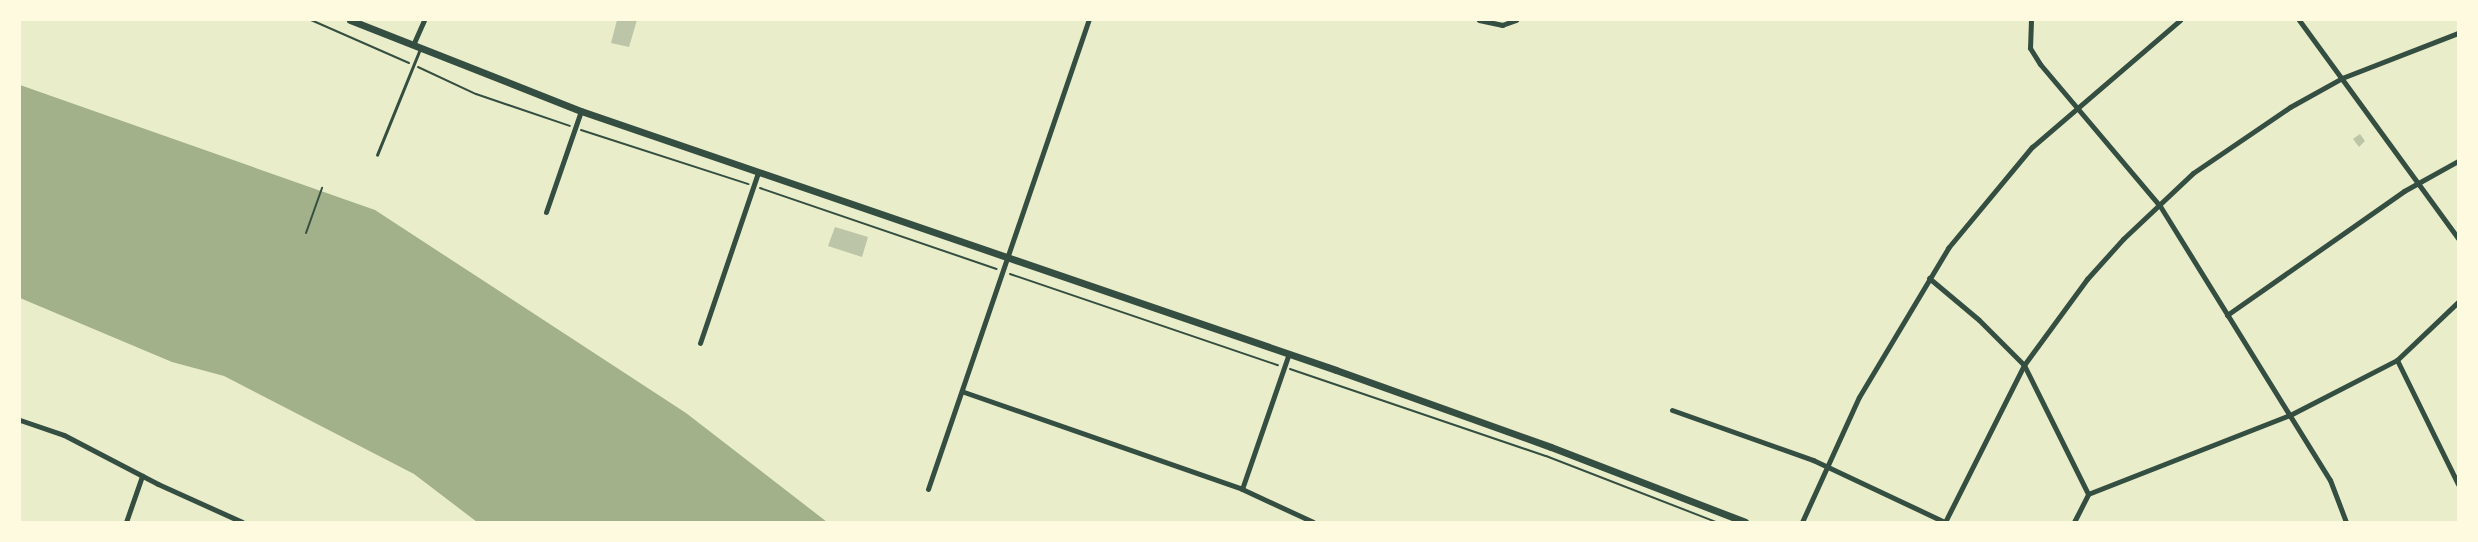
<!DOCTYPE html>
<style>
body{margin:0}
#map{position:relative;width:2478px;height:542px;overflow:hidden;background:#e9edc9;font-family:"Sofia Sans Condensed",sans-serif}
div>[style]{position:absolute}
.water>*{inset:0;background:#a3b18a}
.building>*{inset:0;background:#bcc5a7}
.path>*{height:2px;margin:-1px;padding:0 1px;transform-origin:1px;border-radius:1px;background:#344e41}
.service>*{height:2.5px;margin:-1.25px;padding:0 1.25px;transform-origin:1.25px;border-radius:1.25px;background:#344e41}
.minor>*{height:5px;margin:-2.5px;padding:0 2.5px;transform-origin:2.5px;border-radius:2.5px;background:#344e41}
.tertiary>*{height:7px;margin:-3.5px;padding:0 3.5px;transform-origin:3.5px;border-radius:3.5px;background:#344e41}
span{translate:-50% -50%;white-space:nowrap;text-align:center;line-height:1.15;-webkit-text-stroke:5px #fefae0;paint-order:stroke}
.frame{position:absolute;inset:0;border:21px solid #fefae0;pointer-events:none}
</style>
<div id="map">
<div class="water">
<div style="clip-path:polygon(20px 85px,375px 210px,686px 413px,827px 522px,477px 522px,414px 474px,224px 376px,172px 362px,20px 298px)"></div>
</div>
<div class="building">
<div style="clip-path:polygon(617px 20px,637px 20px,629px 47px,611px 43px)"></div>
<div style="clip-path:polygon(2360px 134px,2365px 141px,2359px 147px,2353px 139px)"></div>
<div style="clip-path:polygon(835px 227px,868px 237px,862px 257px,828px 246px)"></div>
</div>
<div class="path">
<div style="left:311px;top:20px;width:107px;rotate:23.7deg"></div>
<div style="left:418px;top:67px;width:64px;rotate:25deg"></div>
<div style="left:476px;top:94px;width:99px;rotate:18.8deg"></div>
<div style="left:581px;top:130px;width:176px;rotate:17.9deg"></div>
<div style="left:760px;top:188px;width:250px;rotate:18.9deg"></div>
<div style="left:306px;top:233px;width:48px;rotate:-70.4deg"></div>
<div style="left:1010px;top:274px;width:283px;rotate:18.8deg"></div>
<div style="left:1290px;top:369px;width:270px;rotate:18.8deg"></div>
<div style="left:1546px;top:456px;width:182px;rotate:21.2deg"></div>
</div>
<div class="service">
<div style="left:377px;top:155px;width:114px;rotate:-67.9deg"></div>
</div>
<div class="minor">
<div style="left:1479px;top:20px;width:24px;rotate:12deg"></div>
<div style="left:1502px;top:25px;width:15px;rotate:-20deg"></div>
<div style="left:2031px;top:20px;width:28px;rotate:92deg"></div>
<div style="left:2030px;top:48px;width:19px;rotate:58deg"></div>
<div style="left:2040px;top:64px;width:186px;rotate:49.8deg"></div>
<div style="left:2160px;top:206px;width:322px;rotate:58.2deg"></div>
<div style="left:2330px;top:480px;width:45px;rotate:69.1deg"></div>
<div style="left:2299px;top:20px;width:270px;rotate:53.9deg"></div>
<div style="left:413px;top:45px;width:27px;rotate:-66deg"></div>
<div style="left:546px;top:212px;width:107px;rotate:-70.9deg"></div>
<div style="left:1929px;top:278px;width:65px;rotate:40deg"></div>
<div style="left:1979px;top:320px;width:64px;rotate:45deg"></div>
<div style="left:2024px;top:365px;width:144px;rotate:63.6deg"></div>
<div style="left:2227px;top:315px;width:216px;rotate:-35deg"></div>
<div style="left:2404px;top:191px;width:62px;rotate:-29.1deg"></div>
<div style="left:700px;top:343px;width:180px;rotate:-71.2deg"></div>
<div style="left:2397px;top:360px;width:138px;rotate:63.8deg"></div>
<div style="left:964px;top:392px;width:294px;rotate:19.2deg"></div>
<div style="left:1242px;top:489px;width:78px;rotate:24.9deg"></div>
<div style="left:1672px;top:410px;width:150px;rotate:19.5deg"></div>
<div style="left:1813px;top:460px;width:146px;rotate:25.2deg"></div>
<div style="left:20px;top:420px;width:46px;rotate:18.8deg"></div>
<div style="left:64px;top:435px;width:106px;rotate:27.5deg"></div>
<div style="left:158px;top:484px;width:92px;rotate:24.3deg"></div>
<div style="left:928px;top:489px;width:496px;rotate:-71.1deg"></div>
<div style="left:1242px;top:489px;width:141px;rotate:-70.9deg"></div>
<div style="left:126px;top:522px;width:49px;rotate:-70.8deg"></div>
<div style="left:1802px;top:522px;width:137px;rotate:-65.5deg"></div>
<div style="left:1859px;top:397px;width:174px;rotate:-59.1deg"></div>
<div style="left:1948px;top:248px;width:131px;rotate:-50.3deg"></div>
<div style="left:2032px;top:147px;width:195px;rotate:-40.6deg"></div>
<div style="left:1945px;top:522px;width:176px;rotate:-63.3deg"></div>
<div style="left:2024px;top:365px;width:107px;rotate:-53.8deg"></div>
<div style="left:2087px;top:279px;width:54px;rotate:-48deg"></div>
<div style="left:2123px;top:239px;width:96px;rotate:-43.3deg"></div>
<div style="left:2193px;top:173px;width:117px;rotate:-34.2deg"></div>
<div style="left:2290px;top:107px;width:60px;rotate:-29.1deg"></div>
<div style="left:2342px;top:78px;width:124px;rotate:-21.2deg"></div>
<div style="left:2074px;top:522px;width:31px;rotate:-63deg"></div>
<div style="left:2088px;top:494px;width:217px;rotate:-21.4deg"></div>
<div style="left:2290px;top:415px;width:120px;rotate:-27.2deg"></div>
<div style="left:2397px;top:360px;width:84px;rotate:-43.6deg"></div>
</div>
<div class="tertiary">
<div style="left:350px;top:20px;width:248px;rotate:21.5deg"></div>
<div style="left:581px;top:111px;width:798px;rotate:18.93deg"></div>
<div style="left:1336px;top:370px;width:228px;rotate:19.7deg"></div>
<div style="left:1551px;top:447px;width:208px;rotate:21.1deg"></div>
</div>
<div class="frame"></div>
</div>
